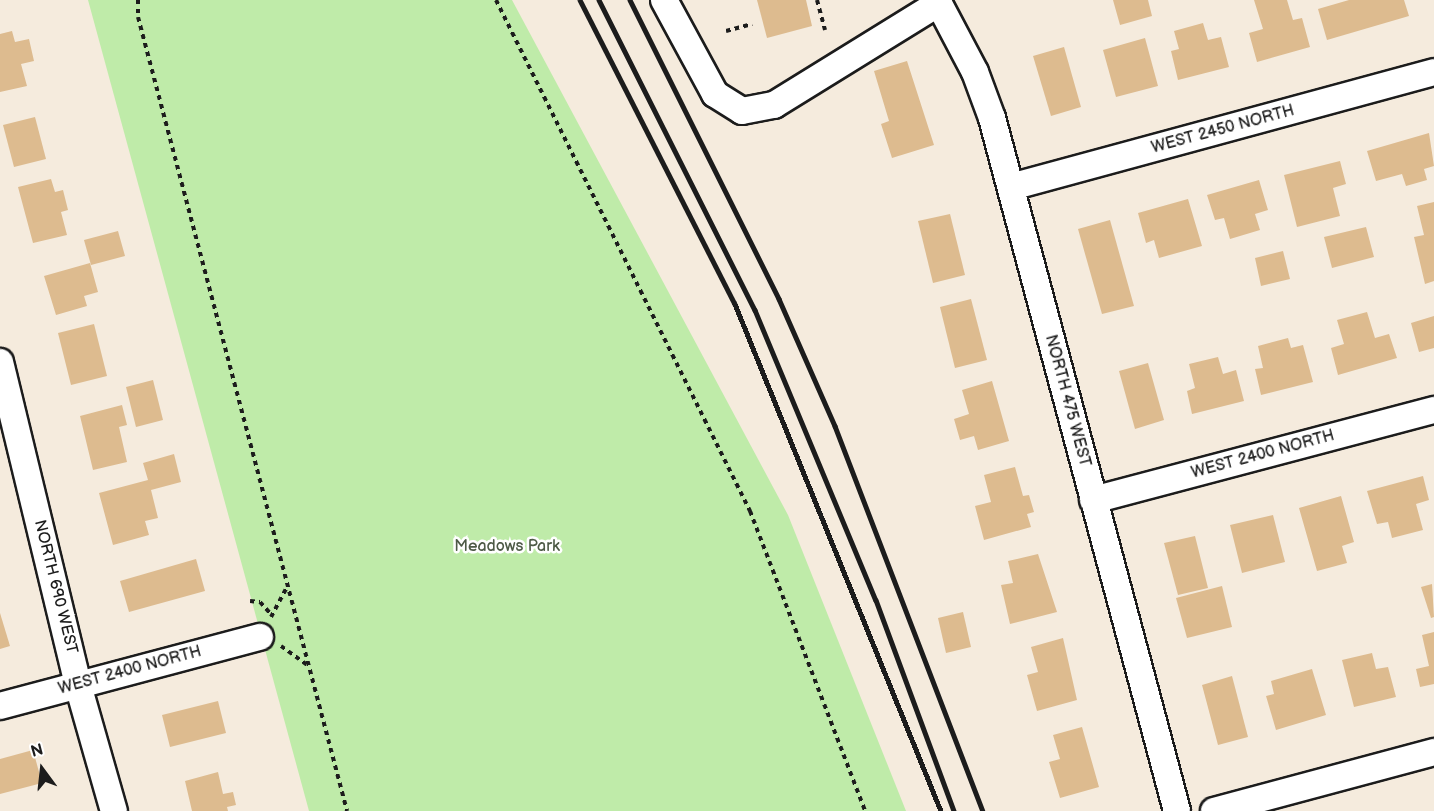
<!DOCTYPE html>
<style>
body{margin:0}
#map{position:relative;width:1434px;height:811px;overflow:hidden;background:#f5ebdd;font-family:"Balsamiq Sans",sans-serif}
div>[style]{position:absolute}
.green>*{inset:0;background:#bfeba9}
.building>*{inset:0;background:#ddbb8f}
.path>*{height:4px;margin-top:-2px;transform-origin:0;background:repeating-linear-gradient(90deg,#1c1c1c 0 4.5px,transparent 0 9px)}
.roads{filter:drop-shadow(2px 0 #1c1c1c) drop-shadow(-2px 0 #1c1c1c) drop-shadow(0 2px #1c1c1c) drop-shadow(0 -2px #1c1c1c)}
.minor>*{height:26px;margin:-13px;padding:0 13px;transform-origin:13px;border-radius:13px;background:#fff}
.rail>*{height:4.5px;margin:-2.25px;padding:0 2.25px;transform-origin:2.25px;border-radius:2.25px;background:#1c1c1c}
span{translate:-50% -50%;white-space:nowrap;text-align:center;line-height:1.15;-webkit-text-stroke:5px #fff;paint-order:stroke}
.street-label{font-size:16px;color:#1c1c1c}
.park-label{font-size:16px;color:#4d5a46}
.north{position:absolute;left:12px;top:739px;width:60px;height:60px;-webkit-text-stroke:4px #fff;paint-order:stroke;rotate:345deg;font-size:16px;font-weight:700;line-height:24px;text-align:center;color:#1c1c1c}
.north::after{content:'';display:block;margin:auto;width:21px;height:27px;background:#1c1c1c;clip-path:polygon(50% 0,100% 100%,50% 72%,0 100%)}
</style>
<div id="map">
<div class="green">
<div style="clip-path:polygon(88px 0,512px 0,788px 515px,906px 811px,309px 811px)"></div>
</div>
<div class="building">
<div style="clip-path:polygon(757px 0,806px 0,812px 26px,767px 38px)"></div>
<div style="clip-path:polygon(1113px 0,1148px 0,1152px 16px,1120px 25px)"></div>
<div style="clip-path:polygon(1254px 0,1287px 0,1293px 20px,1302px 18px,1310px 47px,1257px 62px,1249px 33px,1263px 29px)"></div>
<div style="clip-path:polygon(1349px 0,1404px 0,1409px 16px,1327px 40px,1318px 9px)"></div>
<div style="clip-path:polygon(1203px 23px,1208px 40px,1221px 37px,1229px 67px,1178px 80px,1171px 51px,1179px 49px,1174px 31px)"></div>
<div style="clip-path:polygon(12px 31px,15px 42px,29px 39px,34px 61px,21px 64px,27px 86px,0 92px,0 34px)"></div>
<div style="clip-path:polygon(1145px 38px,1158px 86px,1116px 97px,1103px 50px)"></div>
<div style="clip-path:polygon(1064px 47px,1081px 107px,1051px 116px,1033px 56px)"></div>
<div style="clip-path:polygon(907px 61px,934px 145px,892px 158px,881px 124px,889px 121px,874px 71px)"></div>
<div style="clip-path:polygon(35px 117px,46px 159px,14px 167px,3px 125px)"></div>
<div style="clip-path:polygon(1429px 133px,1434px 166px,1424px 169px,1427px 180px,1406px 186px,1402px 174px,1376px 181px,1367px 151px)"></div>
<div style="clip-path:polygon(1340px 161px,1346px 184px,1333px 188px,1340px 216px,1297px 227px,1284px 175px)"></div>
<div style="clip-path:polygon(51px 179px,55px 192px,63px 190px,68px 210px,61px 212px,67px 235px,33px 243px,18px 187px)"></div>
<div style="clip-path:polygon(1259px 180px,1268px 210px,1255px 214px,1260px 230px,1230px 239px,1224px 218px,1215px 220px,1207px 195px)"></div>
<div style="clip-path:polygon(1188px 199px,1202px 246px,1159px 258px,1154px 240px,1146px 243px,1138px 213px)"></div>
<div style="clip-path:polygon(1434px 202px,1434px 281px,1425px 284px,1414px 237px,1424px 235px,1417px 206px)"></div>
<div style="clip-path:polygon(950px 214px,965px 275px,933px 283px,918px 221px)"></div>
<div style="clip-path:polygon(1110px 220px,1134px 306px,1102px 314px,1078px 229px)"></div>
<div style="clip-path:polygon(1366px 227px,1374px 257px,1332px 268px,1324px 237px)"></div>
<div style="clip-path:polygon(118px 231px,125px 256px,91px 265px,84px 240px)"></div>
<div style="clip-path:polygon(1283px 251px,1290px 279px,1261px 286px,1255px 258px)"></div>
<div style="clip-path:polygon(90px 263px,98px 292px,84px 296px,87px 306px,56px 315px,44px 276px)"></div>
<div style="clip-path:polygon(971px 299px,987px 360px,955px 368px,940px 307px)"></div>
<div style="clip-path:polygon(1367px 312px,1375px 338px,1389px 334px,1397px 358px,1338px 375px,1331px 348px,1344px 344px,1337px 320px)"></div>
<div style="clip-path:polygon(1434px 316px,1434px 348px,1419px 352px,1411px 323px)"></div>
<div style="clip-path:polygon(94px 324px,107px 376px,71px 385px,58px 333px)"></div>
<div style="clip-path:polygon(1288px 338px,1291px 348px,1303px 345px,1313px 382px,1261px 395px,1255px 369px,1263px 368px,1258px 346px)"></div>
<div style="clip-path:polygon(1218px 357px,1223px 374px,1236px 370px,1244px 401px,1192px 414px,1187px 391px,1195px 388px,1189px 364px)"></div>
<div style="clip-path:polygon(1148px 363px,1164px 420px,1135px 429px,1119px 371px)"></div>
<div style="clip-path:polygon(153px 380px,163px 420px,136px 427px,126px 387px)"></div>
<div style="clip-path:polygon(992px 381px,1009px 441px,978px 450px,974px 436px,960px 440px,954px 419px,969px 414px,962px 390px)"></div>
<div style="clip-path:polygon(122px 405px,127px 425px,119px 427px,127px 462px,93px 470px,80px 416px)"></div>
<div style="clip-path:polygon(174px 454px,181px 482px,151px 490px,158px 518px,145px 521px,149px 535px,113px 545px,99px 493px,148px 480px,143px 463px)"></div>
<div style="clip-path:polygon(1015px 467px,1023px 496px,1029px 495px,1034px 512px,1027px 514px,1031px 527px,984px 540px,975px 506px,991px 502px,984px 475px)"></div>
<div style="clip-path:polygon(1423px 476px,1429px 500px,1416px 504px,1423px 530px,1392px 538px,1388px 522px,1377px 524px,1367px 491px)"></div>
<div style="clip-path:polygon(1341px 496px,1354px 542px,1342px 546px,1347px 563px,1317px 571px,1299px 508px)"></div>
<div style="clip-path:polygon(1273px 515px,1285px 562px,1242px 573px,1230px 525px)"></div>
<div style="clip-path:polygon(1195px 536px,1208px 588px,1178px 595px,1164px 543px)"></div>
<div style="clip-path:polygon(1038px 554px,1057px 612px,1010px 624px,1001px 585px,1013px 583px,1008px 561px)"></div>
<div style="clip-path:polygon(196px 559px,205px 591px,129px 612px,120px 581px)"></div>
<div style="clip-path:polygon(1432px 584px,1434px 617px,1431px 618px,1421px 587px)"></div>
<div style="clip-path:polygon(1222px 586px,1232px 627px,1187px 638px,1176px 598px)"></div>
<div style="clip-path:polygon(963px 612px,971px 647px,946px 653px,938px 618px)"></div>
<div style="clip-path:polygon(0 613px,10px 646px,0 649px)"></div>
<div style="clip-path:polygon(1434px 632px,1434px 684px,1420px 687px,1416px 669px,1429px 666px,1422px 635px)"></div>
<div style="clip-path:polygon(1063px 638px,1077px 700px,1037px 711px,1027px 675px,1038px 672px,1031px 647px)"></div>
<div style="clip-path:polygon(1372px 653px,1376px 669px,1388px 667px,1396px 697px,1354px 707px,1342px 660px)"></div>
<div style="clip-path:polygon(1312px 669px,1326px 715px,1276px 730px,1266px 696px,1274px 694px,1271px 681px)"></div>
<div style="clip-path:polygon(1232px 676px,1248px 737px,1218px 745px,1202px 685px)"></div>
<div style="clip-path:polygon(218px 701px,226px 733px,170px 747px,162px 715px)"></div>
<div style="clip-path:polygon(1082px 727px,1099px 787px,1060px 798px,1049px 762px,1060px 759px,1053px 735px)"></div>
<div style="clip-path:polygon(33px 750px,42px 783px,0 794px,0 759px)"></div>
<div style="clip-path:polygon(218px 772px,223px 794px,233px 792px,236px 805px,227px 807px,228px 811px,192px 811px,185px 781px)"></div>
</div>
<div class="path">
<div style="left:138px;top:0;width:17px;rotate:90deg"></div>
<div style="left:138px;top:17px;width:821px;rotate:75.25deg"></div>
<div style="left:496px;top:0;width:571px;rotate:63.57deg"></div>
<div style="left:750px;top:511px;width:321px;rotate:69deg"></div>
<div style="left:817px;top:0;width:31px;rotate:75deg"></div>
<div style="left:726px;top:31px;width:27px;rotate:-15deg"></div>
<div style="left:250px;top:601px;width:10px;rotate:6deg"></div>
<div style="left:260px;top:602px;width:15px;rotate:48deg"></div>
<div style="left:271px;top:617px;width:36px;rotate:-62deg"></div>
<div style="left:281px;top:646px;width:34px;rotate:36deg"></div>
</div>
<div class="roads">
<div class="minor">
<div style="left:664px;top:0;width:107px;rotate:61.5deg"></div>
<div style="left:715px;top:94px;width:32px;rotate:32deg"></div>
<div style="left:742px;top:111px;width:33px;rotate:-11deg"></div>
<div style="left:774px;top:105px;width:194px;rotate:-31.7deg"></div>
<div style="left:937px;top:0;width:81px;rotate:62.2deg"></div>
<div style="left:975px;top:72px;width:49px;rotate:69.7deg"></div>
<div style="left:992px;top:118px;width:717px;rotate:75.05deg"></div>
<div style="left:1011px;top:187px;width:438px;rotate:-15.2deg"></div>
<div style="left:0;top:362px;width:332px;rotate:76.4deg"></div>
<div style="left:78px;top:685px;width:131px;rotate:74.1deg"></div>
<div style="left:1093px;top:500px;width:353px;rotate:-14.8deg"></div>
<div style="left:0;top:706px;width:269px;rotate:-14.9deg"></div>
<div style="left:1214px;top:811px;width:228px;rotate:-15deg"></div>
</div>
</div>
<div class="rail">
<div style="left:580px;top:0;width:341px;rotate:63deg"></div>
<div style="left:735px;top:304px;width:547px;rotate:67.89deg"></div>
<div style="left:599px;top:0;width:347px;rotate:63.3deg"></div>
<div style="left:755px;top:310px;width:314px;rotate:67.4deg"></div>
<div style="left:876px;top:600px;width:225px;rotate:69.7deg"></div>
<div style="left:630px;top:0;width:334px;rotate:63.5deg"></div>
<div style="left:779px;top:299px;width:139px;rotate:66.2deg"></div>
<div style="left:835px;top:426px;width:412px;rotate:69deg"></div>
</div>
<div class="street-label">
<span style="left:1223px;top:130px;rotate:-15deg">WEST 2450 NORTH</span>
<span style="left:1067px;top:401px;rotate:75deg">NORTH 475 WEST</span>
<span style="left:1263px;top:455px;rotate:-15deg">WEST 2400 NORTH</span>
<span style="left:55px;top:587px;rotate:76deg">NORTH 690 WEST</span>
<span style="left:130px;top:671px;rotate:-15deg">WEST 2400 NORTH</span>
</div>
<div class="park-label">
<span style="left:507px;top:547px">Meadows Park</span>
</div>
<div class="north">N</div>
</div>
